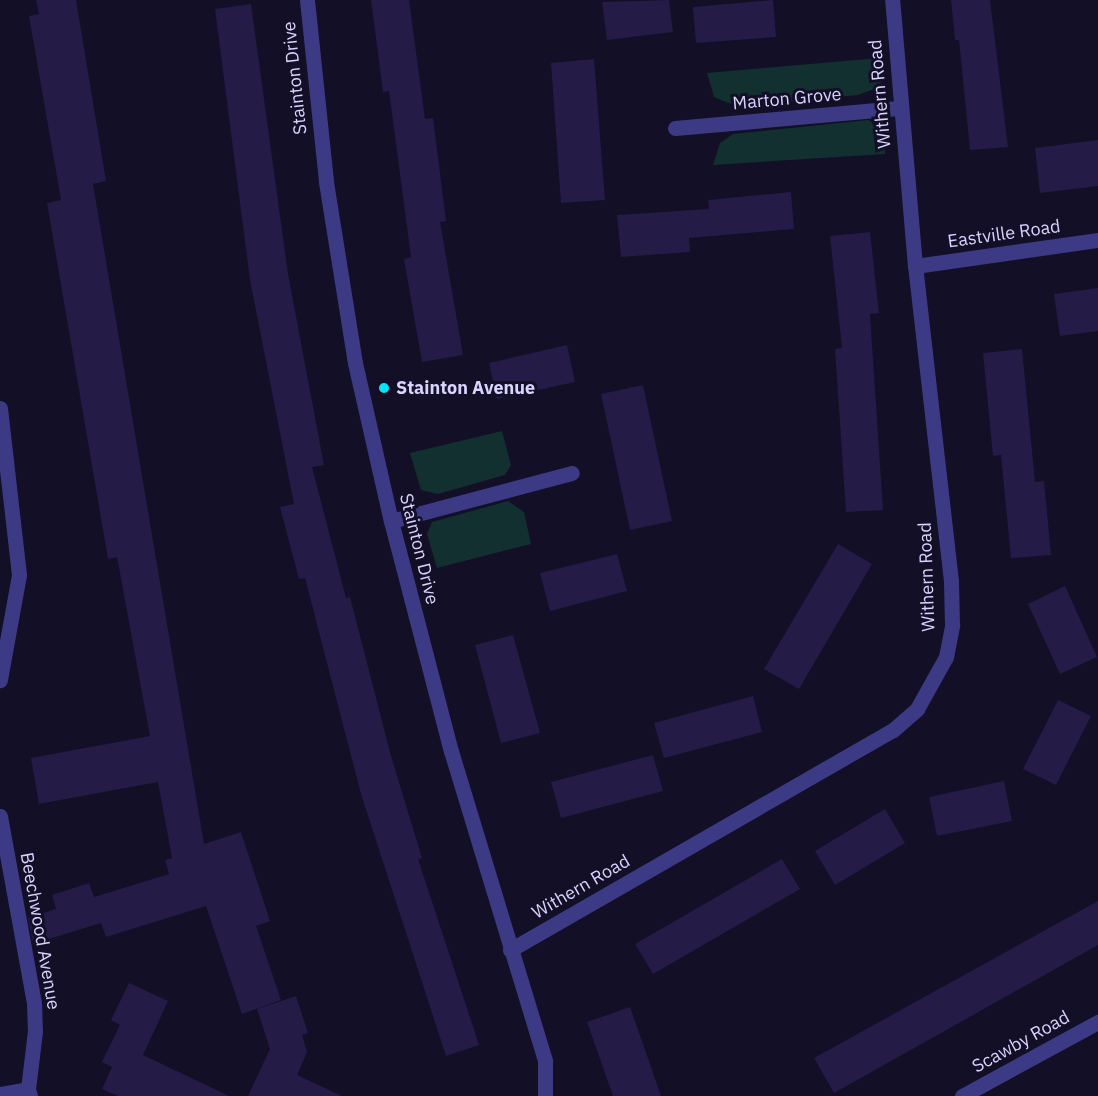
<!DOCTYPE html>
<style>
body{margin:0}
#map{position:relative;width:1098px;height:1096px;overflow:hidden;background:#130f26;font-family:"IBM Plex Sans",sans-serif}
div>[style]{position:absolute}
.green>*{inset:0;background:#12302f}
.building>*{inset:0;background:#241b47}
.minor>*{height:15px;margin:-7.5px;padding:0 7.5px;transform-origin:7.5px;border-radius:7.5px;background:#3d3a85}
.dots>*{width:16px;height:16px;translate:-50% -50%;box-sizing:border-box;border:3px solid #130f26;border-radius:50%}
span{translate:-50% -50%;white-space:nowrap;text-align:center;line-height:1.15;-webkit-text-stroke:6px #130f26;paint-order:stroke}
.street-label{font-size:18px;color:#d9d4ff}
.poi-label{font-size:18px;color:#d9d4ff;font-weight:700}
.left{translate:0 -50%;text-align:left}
</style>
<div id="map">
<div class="green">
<div style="clip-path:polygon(879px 58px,881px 82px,877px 88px,858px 95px,736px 106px,714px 97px,707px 73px)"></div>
<div style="clip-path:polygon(868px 120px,885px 128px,885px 154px,713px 165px,720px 143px,733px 134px)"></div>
<div style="clip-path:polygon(502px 431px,511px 465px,505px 475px,438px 494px,421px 490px,410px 453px)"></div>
<div style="clip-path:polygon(508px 501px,524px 512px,531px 544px,437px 568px,427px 534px,432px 522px)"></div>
</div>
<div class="building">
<div style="clip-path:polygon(36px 0,76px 0,106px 181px,93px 184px,204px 844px,241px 832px,270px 921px,256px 926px,281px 1000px,242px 1014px,206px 906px,106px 937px,101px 923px,33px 944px,28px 918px,56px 909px,52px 895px,89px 883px,94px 897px,169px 874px,165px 860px,172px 858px,158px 782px,39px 804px,31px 758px,150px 736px,117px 557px,108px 559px,47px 203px,61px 200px,29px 16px,39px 14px)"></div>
<div style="clip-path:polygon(371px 0,409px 0,425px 119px,433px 118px,446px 221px,440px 222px,463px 355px,422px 362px,404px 259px,411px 257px,389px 91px,383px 92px)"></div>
<div style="clip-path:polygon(669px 0,673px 32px,607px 40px,602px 2px)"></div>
<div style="clip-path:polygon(773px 0,776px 37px,696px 43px,693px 7px)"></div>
<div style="clip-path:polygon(951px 0,990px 0,1008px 147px,970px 150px,959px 40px,955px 40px)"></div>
<div style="clip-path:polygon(251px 4px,288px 274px,324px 465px,312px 467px,346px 598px,350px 597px,391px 756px,422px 858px,418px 859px,479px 1045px,446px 1056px,361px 794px,305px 578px,299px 579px,280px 507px,294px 504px,250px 280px,215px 9px)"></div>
<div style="clip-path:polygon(594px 59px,605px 200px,561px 203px,551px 63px)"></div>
<div style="clip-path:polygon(1098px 140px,1098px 186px,1040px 193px,1035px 148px)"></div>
<div style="clip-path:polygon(791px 192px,794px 229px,689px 238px,690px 252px,621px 257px,617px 215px,709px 209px,708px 200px)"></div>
<div style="clip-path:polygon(870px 232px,879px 313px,870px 314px,883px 510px,846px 512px,835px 349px,842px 348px,830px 236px)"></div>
<div style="clip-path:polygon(1098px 288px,1098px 331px,1060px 336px,1054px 294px)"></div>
<div style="clip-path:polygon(567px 345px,575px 382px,497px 399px,489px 363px)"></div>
<div style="clip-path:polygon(1022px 349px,1035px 482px,1044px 481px,1051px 555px,1011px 558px,1001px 455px,993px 456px,983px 353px)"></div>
<div style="clip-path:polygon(643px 385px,672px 521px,630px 530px,601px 394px)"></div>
<div style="clip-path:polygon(838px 544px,872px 564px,799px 689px,764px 669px)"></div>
<div style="clip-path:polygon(617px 554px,627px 591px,550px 611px,540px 573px)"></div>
<div style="clip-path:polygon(1065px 586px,1097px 657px,1060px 674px,1028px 604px)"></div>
<div style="clip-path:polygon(513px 635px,540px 733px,501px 743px,475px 645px)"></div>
<div style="clip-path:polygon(753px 696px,762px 732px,664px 758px,654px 723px)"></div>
<div style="clip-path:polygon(1058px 700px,1091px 716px,1056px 785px,1023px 769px)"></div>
<div style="clip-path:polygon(653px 755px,663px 791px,561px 818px,551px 782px)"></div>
<div style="clip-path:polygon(1004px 781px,1012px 821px,937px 836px,929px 797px)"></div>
<div style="clip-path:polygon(885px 809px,905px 843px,835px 885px,815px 851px)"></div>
<div style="clip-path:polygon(782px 859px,800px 889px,653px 974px,635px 944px)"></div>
<div style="clip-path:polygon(1098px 901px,1098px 945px,834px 1093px,814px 1058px)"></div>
<div style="clip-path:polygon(129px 983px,168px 1001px,143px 1055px,229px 1096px,118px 1096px,102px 1089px,112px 1067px,102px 1062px,120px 1025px,111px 1020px)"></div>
<div style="clip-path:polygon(296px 996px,308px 1033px,302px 1035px,307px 1052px,297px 1075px,342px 1096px,248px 1096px,270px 1049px,257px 1009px)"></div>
<div style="clip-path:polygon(630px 1007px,642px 1041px,661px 1096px,613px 1096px,587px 1022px)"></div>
</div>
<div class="minor">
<div style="left:307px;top:0;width:183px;rotate:84deg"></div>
<div style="left:326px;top:182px;width:183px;rotate:80.9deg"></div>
<div style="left:355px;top:363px;width:162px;rotate:77.2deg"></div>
<div style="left:391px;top:521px;width:238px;rotate:75.4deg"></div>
<div style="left:451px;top:751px;width:324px;rotate:73.1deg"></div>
<div style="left:545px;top:1061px;width:35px;rotate:90deg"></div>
<div style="left:675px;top:128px;width:227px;rotate:-5.1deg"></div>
<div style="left:915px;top:266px;width:185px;rotate:-8.1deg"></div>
<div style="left:0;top:408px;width:168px;rotate:83.5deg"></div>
<div style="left:19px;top:575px;width:107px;rotate:100.3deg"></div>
<div style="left:391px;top:521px;width:187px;rotate:-14.9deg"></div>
<div style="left:0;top:816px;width:190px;rotate:79.7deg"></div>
<div style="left:34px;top:1003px;width:28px;rotate:88deg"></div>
<div style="left:35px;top:1031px;width:58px;rotate:96.9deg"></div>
<div style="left:510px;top:950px;width:442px;rotate:-29.9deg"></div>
<div style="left:893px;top:730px;width:32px;rotate:-41deg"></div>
<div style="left:917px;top:709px;width:60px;rotate:-60.9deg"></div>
<div style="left:946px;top:657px;width:33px;rotate:-79deg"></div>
<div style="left:952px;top:625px;width:44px;rotate:-91.3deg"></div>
<div style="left:951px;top:581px;width:317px;rotate:-96.5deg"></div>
<div style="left:915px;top:266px;width:267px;rotate:-94.9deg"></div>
<div style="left:0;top:1094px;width:28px;rotate:-10deg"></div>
<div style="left:28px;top:1089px;width:7px;rotate:74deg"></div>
<div style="left:962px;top:1096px;width:155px;rotate:-28.6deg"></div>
</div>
<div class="dots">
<div style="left:384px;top:388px;background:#00e5ff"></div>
</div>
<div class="street-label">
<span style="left:295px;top:78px;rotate:-96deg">Stainton Drive</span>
<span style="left:880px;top:94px;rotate:-95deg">Withern Road</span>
<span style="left:787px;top:99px;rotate:-5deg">Marton Grove</span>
<span style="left:1004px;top:234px;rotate:-8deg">Eastville Road</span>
<span style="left:419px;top:549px;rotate:76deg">Stainton Drive</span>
<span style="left:927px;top:577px;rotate:-92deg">Withern Road</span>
<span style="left:581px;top:887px;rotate:-30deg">Withern Road</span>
<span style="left:40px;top:931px;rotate:80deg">Beechwood Avenue</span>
<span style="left:1021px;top:1042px;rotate:-29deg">Scawby Road</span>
</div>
<div class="poi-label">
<span class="left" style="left:396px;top:388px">Stainton Avenue</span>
</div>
</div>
